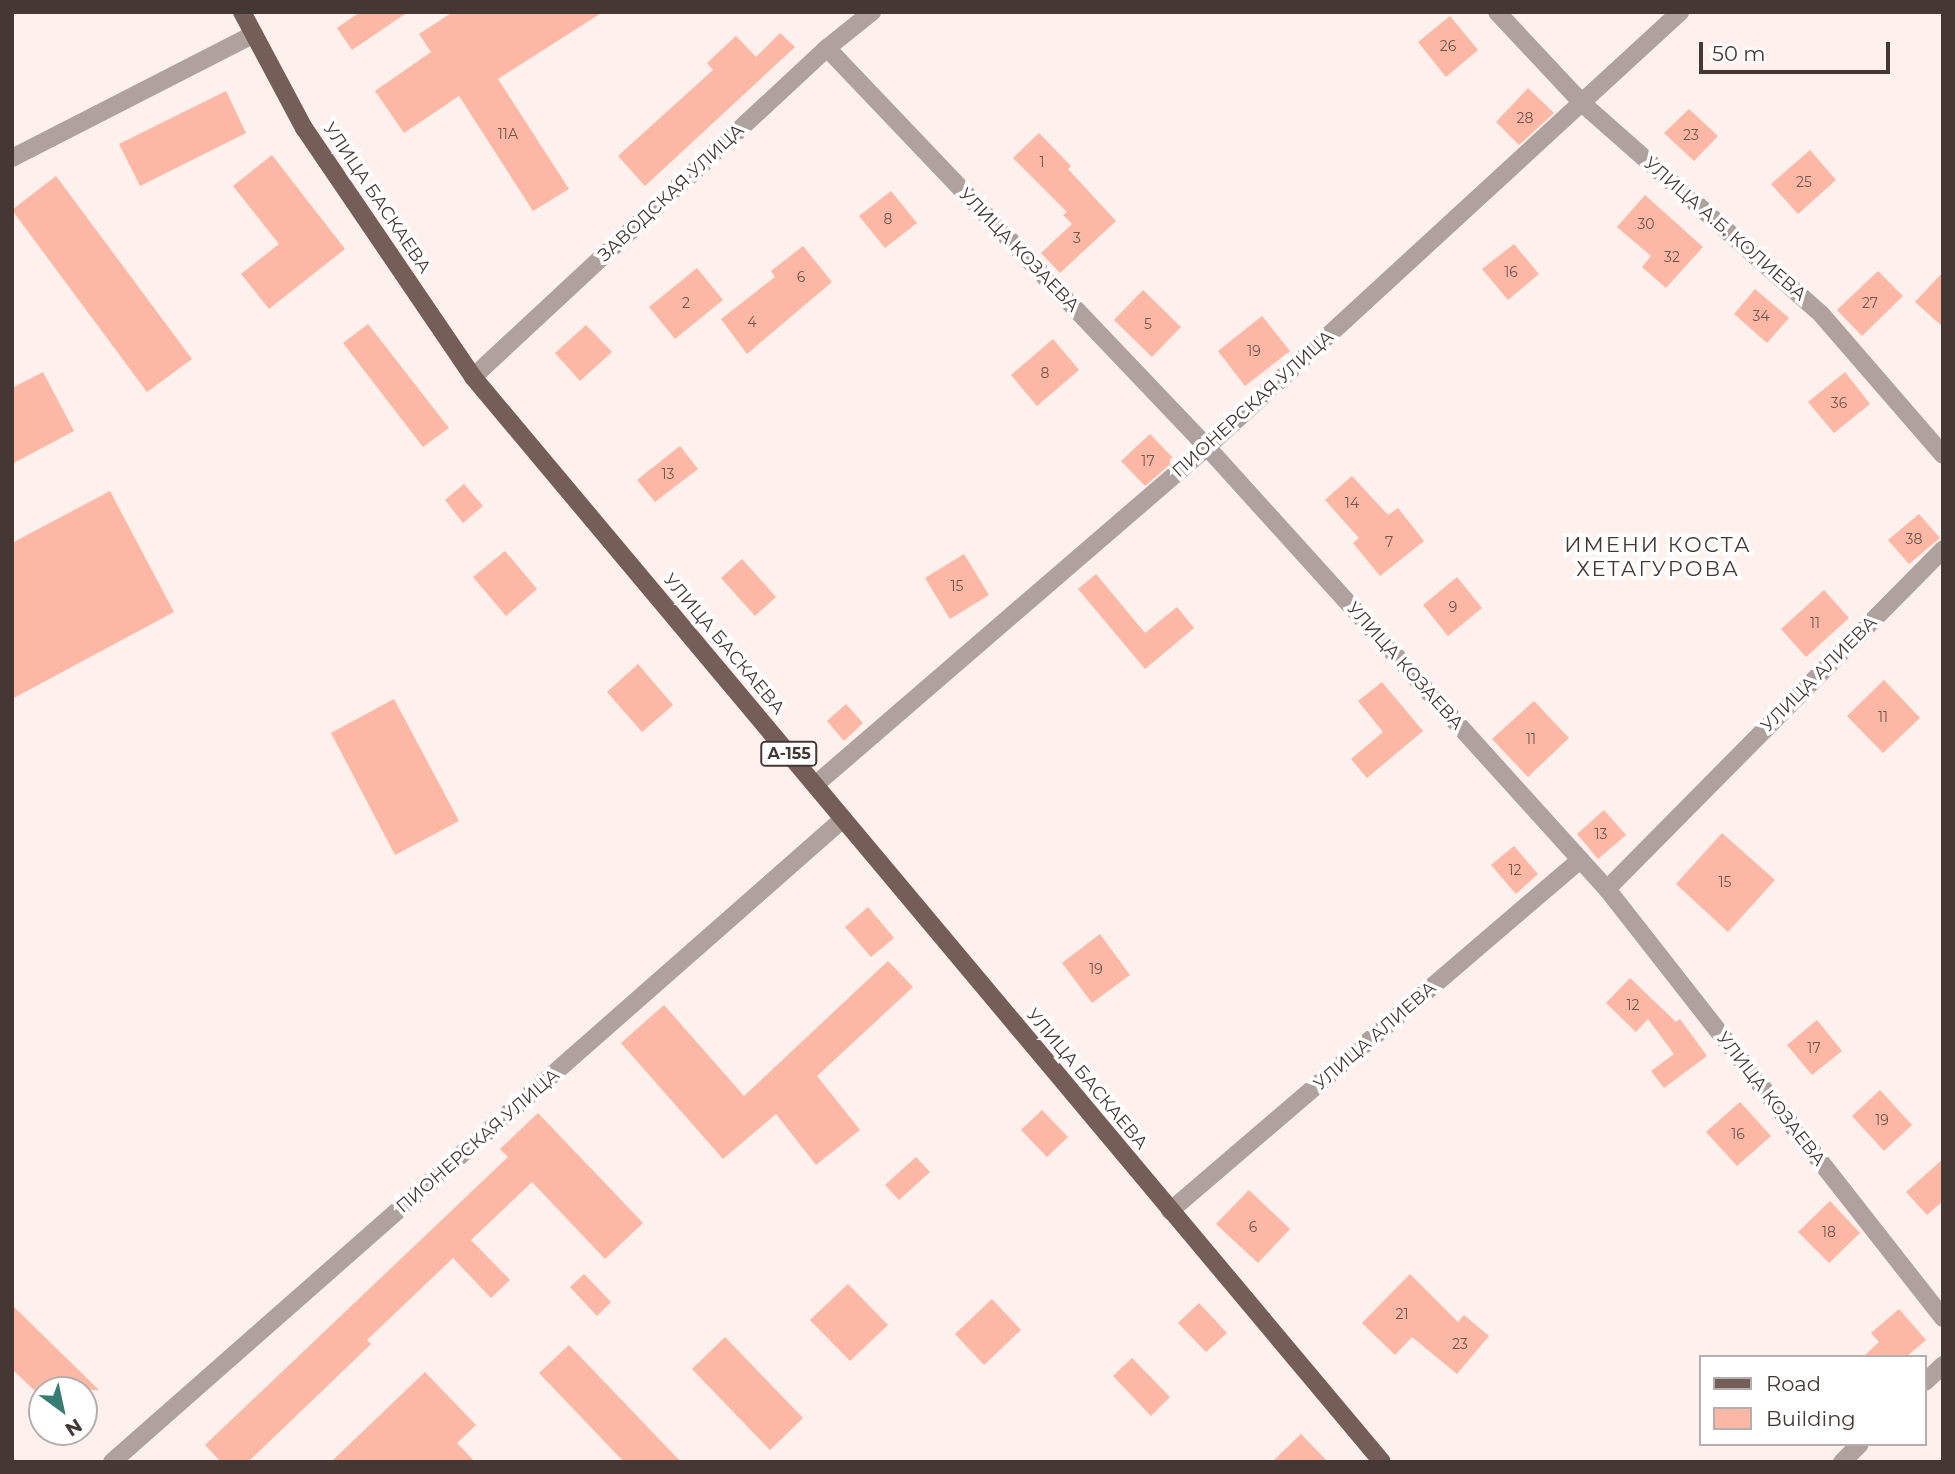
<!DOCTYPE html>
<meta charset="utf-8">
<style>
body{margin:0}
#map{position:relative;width:1955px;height:1474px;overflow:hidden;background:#fdf0ed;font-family:Montserrat,sans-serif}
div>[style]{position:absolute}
.building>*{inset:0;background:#fdb7a5}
.minor>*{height:18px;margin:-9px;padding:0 9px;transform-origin:9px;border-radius:9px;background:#afa29e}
.major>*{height:18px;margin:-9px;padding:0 9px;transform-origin:9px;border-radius:9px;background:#755e58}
span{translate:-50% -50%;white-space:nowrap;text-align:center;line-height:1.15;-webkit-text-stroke:7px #fff;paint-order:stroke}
.number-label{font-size:14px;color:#725750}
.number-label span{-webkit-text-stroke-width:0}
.shield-label span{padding:2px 5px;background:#fff;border:2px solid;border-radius:5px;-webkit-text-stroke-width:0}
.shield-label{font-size:16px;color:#443734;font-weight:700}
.street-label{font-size:18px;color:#443734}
.quarter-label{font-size:21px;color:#443734;letter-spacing:2px}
.frame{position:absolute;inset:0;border:14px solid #443734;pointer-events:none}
.legend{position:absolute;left:1699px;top:1355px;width:228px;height:91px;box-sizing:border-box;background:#fff;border:2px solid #b4afae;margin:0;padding:9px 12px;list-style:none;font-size:21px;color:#443734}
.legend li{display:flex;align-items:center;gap:14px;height:35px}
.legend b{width:35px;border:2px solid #b4afae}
.north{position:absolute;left:28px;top:1376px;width:70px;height:70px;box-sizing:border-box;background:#fff;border:2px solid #b4afae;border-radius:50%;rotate:147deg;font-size:19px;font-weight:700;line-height:28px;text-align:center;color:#443734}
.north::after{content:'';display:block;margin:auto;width:24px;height:32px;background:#377d75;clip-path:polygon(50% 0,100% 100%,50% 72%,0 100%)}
.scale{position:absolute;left:1699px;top:42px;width:191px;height:32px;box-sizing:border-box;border:4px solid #443734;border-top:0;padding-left:9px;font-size:21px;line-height:24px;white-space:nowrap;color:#443734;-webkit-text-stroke:5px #fff;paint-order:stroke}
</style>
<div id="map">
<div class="building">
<div style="clip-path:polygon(360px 12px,408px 12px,352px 50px,337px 28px)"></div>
<div style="clip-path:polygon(453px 12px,603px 12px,498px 79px,569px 189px,533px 211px,459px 96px,404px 133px,375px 91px,431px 52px,419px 34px)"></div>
<div style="clip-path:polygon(1450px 16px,1478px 50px,1446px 77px,1418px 42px)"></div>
<div style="clip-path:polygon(780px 33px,795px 47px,645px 186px,618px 156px,713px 70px,707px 63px,736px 36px,756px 57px)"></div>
<div style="clip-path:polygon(1528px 88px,1554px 113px,1519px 145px,1496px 122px)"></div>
<div style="clip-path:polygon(226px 91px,246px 133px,140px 186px,119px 144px)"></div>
<div style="clip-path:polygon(1689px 109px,1718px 136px,1694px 161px,1664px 133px)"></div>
<div style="clip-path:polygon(1039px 133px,1071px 166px,1068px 169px,1116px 221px,1060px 273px,1041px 253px,1072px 224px,1063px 215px,1067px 212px,1013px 158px)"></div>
<div style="clip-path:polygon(1810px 150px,1836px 180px,1798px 214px,1771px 184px)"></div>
<div style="clip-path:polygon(272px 155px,345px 249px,269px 309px,241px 274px,279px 244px,233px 186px)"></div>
<div style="clip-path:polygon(56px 176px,192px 359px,147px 392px,12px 210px)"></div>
<div style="clip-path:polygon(891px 191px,917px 223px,885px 248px,859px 216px)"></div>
<div style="clip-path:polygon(1645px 195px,1703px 247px,1666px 288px,1642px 267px,1651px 256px,1617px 227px)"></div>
<div style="clip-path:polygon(1514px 244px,1539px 274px,1508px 300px,1482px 269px)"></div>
<div style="clip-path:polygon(803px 246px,832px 282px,747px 354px,721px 319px,775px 277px,771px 271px)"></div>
<div style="clip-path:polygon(697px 268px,723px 300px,675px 339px,649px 307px)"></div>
<div style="clip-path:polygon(1878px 271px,1903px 296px,1862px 336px,1837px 310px)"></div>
<div style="clip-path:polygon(1943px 272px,1943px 327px,1915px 302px)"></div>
<div style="clip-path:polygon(1755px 289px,1789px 318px,1767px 343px,1734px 314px)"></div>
<div style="clip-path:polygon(1143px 290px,1181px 327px,1152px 357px,1114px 320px)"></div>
<div style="clip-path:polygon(1262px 316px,1290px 351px,1245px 386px,1218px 351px)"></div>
<div style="clip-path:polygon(368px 324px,449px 428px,423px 447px,343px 343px)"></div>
<div style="clip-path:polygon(586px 325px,612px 352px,580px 381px,555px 353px)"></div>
<div style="clip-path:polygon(1053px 339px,1079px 370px,1037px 406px,1011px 375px)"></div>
<div style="clip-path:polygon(43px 372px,74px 431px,12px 464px,12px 388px)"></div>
<div style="clip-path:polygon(1845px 372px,1870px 404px,1834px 433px,1808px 402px)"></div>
<div style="clip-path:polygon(1150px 434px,1175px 460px,1145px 486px,1121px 461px)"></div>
<div style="clip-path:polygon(680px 446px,698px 469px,655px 502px,637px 480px)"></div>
<div style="clip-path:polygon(1352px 476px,1388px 515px,1398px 508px,1424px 541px,1380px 576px,1353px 543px,1359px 538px,1325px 500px)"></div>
<div style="clip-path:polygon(464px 484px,483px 506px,463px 523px,445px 500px)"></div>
<div style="clip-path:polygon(110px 491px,174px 612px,12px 699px,12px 543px)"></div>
<div style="clip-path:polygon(1919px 514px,1940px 538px,1909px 564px,1888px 540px)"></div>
<div style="clip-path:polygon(505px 551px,537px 589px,506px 616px,473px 577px)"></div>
<div style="clip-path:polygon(964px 554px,989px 595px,950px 619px,925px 578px)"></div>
<div style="clip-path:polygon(742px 559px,776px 597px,755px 616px,721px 578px)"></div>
<div style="clip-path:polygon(1096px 574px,1145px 633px,1177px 607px,1194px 628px,1145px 669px,1078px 589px)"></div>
<div style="clip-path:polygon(1457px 577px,1482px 608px,1448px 636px,1423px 605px)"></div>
<div style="clip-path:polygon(1824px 590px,1849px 618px,1806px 657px,1781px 629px)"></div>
<div style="clip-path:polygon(638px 664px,673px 705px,642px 732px,607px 692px)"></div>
<div style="clip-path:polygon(1884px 680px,1920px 718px,1883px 753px,1847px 716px)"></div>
<div style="clip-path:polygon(1382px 682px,1423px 731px,1367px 778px,1351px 759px,1383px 732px,1358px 701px)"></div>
<div style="clip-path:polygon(394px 699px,459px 821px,395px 855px,331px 733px)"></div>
<div style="clip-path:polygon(1534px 701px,1569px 738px,1528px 777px,1492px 739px)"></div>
<div style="clip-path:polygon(846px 704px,863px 723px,844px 741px,827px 721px)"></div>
<div style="clip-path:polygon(1604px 810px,1626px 835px,1598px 859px,1577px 834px)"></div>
<div style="clip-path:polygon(1722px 833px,1775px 880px,1728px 932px,1676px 884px)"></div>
<div style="clip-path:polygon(1514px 846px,1538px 874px,1516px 894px,1491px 865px)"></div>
<div style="clip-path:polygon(868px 907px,894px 938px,871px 957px,845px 927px)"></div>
<div style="clip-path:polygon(1100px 934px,1130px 975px,1092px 1003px,1062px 963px)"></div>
<div style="clip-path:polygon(888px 961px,913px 987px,817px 1076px,860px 1130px,816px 1165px,776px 1114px,723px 1159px,621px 1043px,664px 1005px,744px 1096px)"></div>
<div style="clip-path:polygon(1630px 978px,1676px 1022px,1680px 1019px,1707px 1056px,1664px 1088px,1651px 1071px,1674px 1054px,1648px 1019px,1636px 1032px,1606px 1003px)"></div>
<div style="clip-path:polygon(1817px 1020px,1842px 1051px,1812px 1075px,1787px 1045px)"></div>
<div style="clip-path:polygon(1880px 1090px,1912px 1125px,1884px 1151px,1852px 1116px)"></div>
<div style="clip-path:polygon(1740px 1102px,1771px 1136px,1737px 1166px,1706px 1132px)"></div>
<div style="clip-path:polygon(1042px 1110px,1068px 1137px,1047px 1157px,1021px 1130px)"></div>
<div style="clip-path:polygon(538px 1113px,643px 1223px,605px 1259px,532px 1182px,471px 1240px,510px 1280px,491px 1298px,453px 1258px,367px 1340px,371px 1344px,248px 1462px,221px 1462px,205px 1445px,508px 1157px,500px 1149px)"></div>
<div style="clip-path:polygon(916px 1157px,930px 1172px,899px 1200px,885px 1185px)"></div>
<div style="clip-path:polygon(1943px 1159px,1943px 1201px,1927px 1215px,1906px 1192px)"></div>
<div style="clip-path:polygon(1249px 1190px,1290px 1229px,1258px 1263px,1216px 1224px)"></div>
<div style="clip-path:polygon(1830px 1201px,1860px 1233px,1829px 1263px,1798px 1232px)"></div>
<div style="clip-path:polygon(584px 1274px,611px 1302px,597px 1316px,570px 1287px)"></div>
<div style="clip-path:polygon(1410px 1274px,1458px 1322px,1464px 1315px,1489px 1336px,1457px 1374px,1412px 1337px,1395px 1355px,1362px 1323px)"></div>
<div style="clip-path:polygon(848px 1284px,888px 1325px,850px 1361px,810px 1320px)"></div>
<div style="clip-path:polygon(992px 1299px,1021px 1330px,984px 1365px,955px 1334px)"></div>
<div style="clip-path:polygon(1199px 1303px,1227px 1333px,1206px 1352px,1178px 1323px)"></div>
<div style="clip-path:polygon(12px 1305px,99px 1390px,34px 1390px,12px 1369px)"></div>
<div style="clip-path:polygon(1899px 1309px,1926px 1340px,1906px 1357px,1863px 1357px,1879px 1342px,1871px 1333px)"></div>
<div style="clip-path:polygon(725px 1337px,803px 1418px,770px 1450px,692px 1369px)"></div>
<div style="clip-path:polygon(569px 1345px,681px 1462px,624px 1462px,539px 1373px)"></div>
<div style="clip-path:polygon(1132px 1358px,1170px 1397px,1151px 1416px,1113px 1376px)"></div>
<div style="clip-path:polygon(425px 1372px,476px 1425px,457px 1443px,475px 1462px,331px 1462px)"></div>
<div style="clip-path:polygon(1301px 1434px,1328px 1462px,1272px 1462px)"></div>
</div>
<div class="minor">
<div style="left:1497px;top:12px;width:126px;rotate:46.9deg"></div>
<div style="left:1583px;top:104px;width:317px;rotate:41.4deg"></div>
<div style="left:1821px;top:314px;width:186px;rotate:49.1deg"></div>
<div style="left:827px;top:48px;width:551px;rotate:46.4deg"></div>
<div style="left:1207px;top:447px;width:596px;rotate:47.86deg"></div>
<div style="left:1607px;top:889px;width:545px;rotate:51.93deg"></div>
<div style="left:12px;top:158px;width:272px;rotate:-27.1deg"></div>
<div style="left:473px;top:377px;width:483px;rotate:-42.9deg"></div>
<div style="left:827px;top:48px;width:58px;rotate:-38.7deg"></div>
<div style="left:815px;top:785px;width:518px;rotate:-40.77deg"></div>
<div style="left:1207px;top:447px;width:643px;rotate:-42.6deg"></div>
<div style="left:1607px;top:889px;width:478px;rotate:-45.3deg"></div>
<div style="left:1170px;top:1211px;width:540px;rotate:-40.57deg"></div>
<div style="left:1925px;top:1382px;width:25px;rotate:-43deg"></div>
<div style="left:112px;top:1462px;width:974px;rotate:-41.34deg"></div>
<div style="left:1842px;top:1462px;width:25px;rotate:-45deg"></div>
</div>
<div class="major">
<div style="left:242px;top:12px;width:132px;rotate:61.9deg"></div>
<div style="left:304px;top:128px;width:301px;rotate:55.8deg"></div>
<div style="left:473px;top:377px;width:1415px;rotate:50.04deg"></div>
</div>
<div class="number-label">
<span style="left:1448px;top:46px">26</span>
<span style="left:1525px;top:118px">28</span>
<span style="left:508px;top:134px">11А</span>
<span style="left:1691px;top:135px">23</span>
<span style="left:1042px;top:162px">1</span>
<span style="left:1804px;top:182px">25</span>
<span style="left:888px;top:219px">8</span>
<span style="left:1646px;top:224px">30</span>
<span style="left:1077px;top:238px">3</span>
<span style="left:1672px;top:257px">32</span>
<span style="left:1511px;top:272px">16</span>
<span style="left:801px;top:277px">6</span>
<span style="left:686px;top:303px">2</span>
<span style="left:1870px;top:303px">27</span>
<span style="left:1761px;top:316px">34</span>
<span style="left:752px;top:322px">4</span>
<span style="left:1148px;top:324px">5</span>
<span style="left:1254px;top:351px">19</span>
<span style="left:1045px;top:373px">8</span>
<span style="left:1839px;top:403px">36</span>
<span style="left:1148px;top:461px">17</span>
<span style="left:668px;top:474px">13</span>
<span style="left:1352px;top:503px">14</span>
<span style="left:1914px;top:539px">38</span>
<span style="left:1389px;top:542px">7</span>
<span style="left:957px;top:586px">15</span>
<span style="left:1453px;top:607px">9</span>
<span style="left:1815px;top:623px">11</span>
<span style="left:1883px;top:717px">11</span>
<span style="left:1531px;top:739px">11</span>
<span style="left:1601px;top:834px">13</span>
<span style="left:1515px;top:870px">12</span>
<span style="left:1725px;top:882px">15</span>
<span style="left:1096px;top:969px">19</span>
<span style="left:1633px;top:1005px">12</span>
<span style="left:1814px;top:1048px">17</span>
<span style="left:1882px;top:1120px">19</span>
<span style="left:1738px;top:1134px">16</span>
<span style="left:1253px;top:1227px">6</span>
<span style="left:1829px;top:1232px">18</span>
<span style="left:1402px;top:1314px">21</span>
<span style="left:1460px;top:1344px">23</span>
</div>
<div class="shield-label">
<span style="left:789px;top:754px">А-155</span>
</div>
<div class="street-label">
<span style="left:671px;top:193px;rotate:-43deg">ЗАВОДСКАЯ УЛИЦА</span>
<span style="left:377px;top:198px;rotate:56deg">УЛИЦА БАСКАЕВА</span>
<span style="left:1725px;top:229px;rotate:41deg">УЛИЦА А.Б. КОЛИЕВА</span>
<span style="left:1019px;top:250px;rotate:46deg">УЛИЦА КОЗАЕВА</span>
<span style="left:1253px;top:404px;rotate:-42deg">ПИОНЕРСКАЯ УЛИЦА</span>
<span style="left:724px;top:644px;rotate:50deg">УЛИЦА БАСКАЕВА</span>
<span style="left:1405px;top:666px;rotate:48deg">УЛИЦА КОЗАЕВА</span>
<span style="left:1819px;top:674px;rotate:-45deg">УЛИЦА АЛИЕВА</span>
<span style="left:1375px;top:1036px;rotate:-41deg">УЛИЦА АЛИЕВА</span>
<span style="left:1087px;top:1079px;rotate:50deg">УЛИЦА БАСКАЕВА</span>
<span style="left:1771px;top:1099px;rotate:52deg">УЛИЦА КОЗАЕВА</span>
<span style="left:478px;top:1141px;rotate:-41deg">ПИОНЕРСКАЯ УЛИЦА</span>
</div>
<div class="quarter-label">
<span style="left:1658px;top:557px">ИМЕНИ КОСТА<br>ХЕТАГУРОВА</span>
</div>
<div class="frame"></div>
<ul class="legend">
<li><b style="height:9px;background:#755e58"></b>Road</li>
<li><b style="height:19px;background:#fdb7a5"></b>Building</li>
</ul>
<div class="north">N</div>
<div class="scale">50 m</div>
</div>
